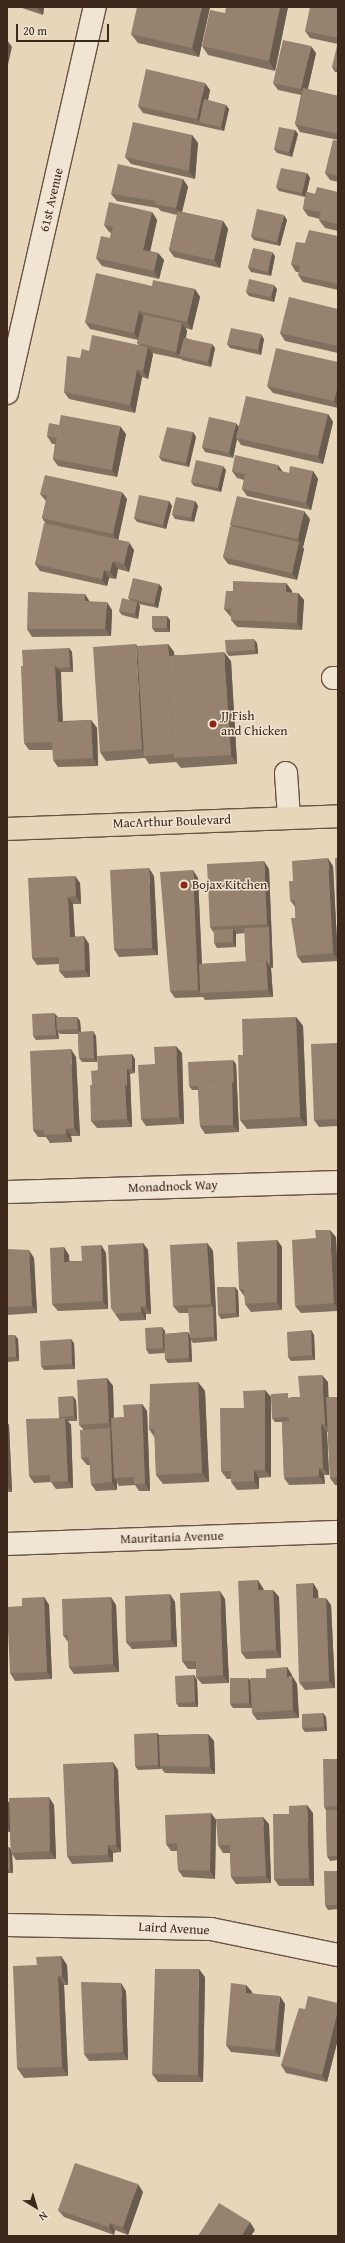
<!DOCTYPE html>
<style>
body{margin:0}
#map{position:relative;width:345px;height:2243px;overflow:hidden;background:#e8d6bb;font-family:"Gentium Book Plus",serif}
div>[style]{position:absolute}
.roads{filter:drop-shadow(1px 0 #685343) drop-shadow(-1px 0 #685343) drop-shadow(0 1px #685343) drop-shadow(0 -1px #685343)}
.minor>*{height:22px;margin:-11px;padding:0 11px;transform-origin:11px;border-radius:11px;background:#f0e4d3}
.major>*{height:22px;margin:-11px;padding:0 11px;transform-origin:11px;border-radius:11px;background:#e8d6bb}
.wall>*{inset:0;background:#81705f}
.shaded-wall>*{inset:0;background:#695b4d}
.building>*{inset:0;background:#96826e}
.dots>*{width:11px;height:11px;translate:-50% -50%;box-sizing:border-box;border:2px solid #f0e4d3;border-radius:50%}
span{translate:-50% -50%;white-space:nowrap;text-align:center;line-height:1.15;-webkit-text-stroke:3px #f0e4d3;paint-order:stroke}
.street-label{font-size:13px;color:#3e271b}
.poi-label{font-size:13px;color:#3e271b}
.left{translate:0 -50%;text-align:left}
.frame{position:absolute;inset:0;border:8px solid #3e271b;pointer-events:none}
.north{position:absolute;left:16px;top:2187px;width:40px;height:40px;-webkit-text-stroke:3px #f0e4d3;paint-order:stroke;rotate:142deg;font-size:11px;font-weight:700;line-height:16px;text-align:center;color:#3e271b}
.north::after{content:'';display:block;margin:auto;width:14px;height:18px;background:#3e271b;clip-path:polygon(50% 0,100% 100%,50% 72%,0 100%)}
.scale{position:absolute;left:16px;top:24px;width:93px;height:18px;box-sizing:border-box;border:2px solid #3e271b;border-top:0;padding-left:5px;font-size:12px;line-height:14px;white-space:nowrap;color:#3e271b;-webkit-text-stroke:3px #f0e4d3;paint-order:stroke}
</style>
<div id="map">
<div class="roads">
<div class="minor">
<div style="left:7px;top:393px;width:396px;rotate:-77.2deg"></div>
<div style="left:333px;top:678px;width:5px"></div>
<div style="left:286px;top:773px;width:44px;rotate:86.1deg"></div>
<div style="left:7px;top:1192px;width:331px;rotate:-1.7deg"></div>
<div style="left:7px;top:1544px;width:331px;rotate:-2.1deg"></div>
<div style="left:7px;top:1925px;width:204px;rotate:1.1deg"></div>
<div style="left:211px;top:1929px;width:130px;rotate:11.6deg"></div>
</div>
<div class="major">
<div style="left:7px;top:829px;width:331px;rotate:-2.2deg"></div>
</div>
</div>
<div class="wall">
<div style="clip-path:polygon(19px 7px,44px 7px,43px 15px)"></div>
<div style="clip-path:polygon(210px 7px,199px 57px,138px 43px,131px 34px)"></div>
<div style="clip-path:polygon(288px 7px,275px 71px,208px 55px,202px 46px,225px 13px)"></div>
<div style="clip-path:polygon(338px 7px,338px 44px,310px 38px,305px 31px,319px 8px)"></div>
<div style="clip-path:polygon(338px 47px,338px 72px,335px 72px,332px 67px)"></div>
<div style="clip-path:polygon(316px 53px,308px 89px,338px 96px,338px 140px,300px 132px,295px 124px,301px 95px,278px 90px,273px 83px)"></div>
<div style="clip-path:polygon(210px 90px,208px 100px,226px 105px,229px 109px,224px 131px,143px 113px,138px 106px)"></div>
<div style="clip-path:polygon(295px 130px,298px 134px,292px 157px,277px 153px,274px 149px)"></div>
<div style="clip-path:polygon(192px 135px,198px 143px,195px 179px,131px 164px,125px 157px)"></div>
<div style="clip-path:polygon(338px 141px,338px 182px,330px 180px,325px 173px)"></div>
<div style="clip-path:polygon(307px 173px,310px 178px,307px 192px,315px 194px,338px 192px,338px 231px,325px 228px,319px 220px,320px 219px,308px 216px,303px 209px,305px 197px,279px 191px,276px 187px)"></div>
<div style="clip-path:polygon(183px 179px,188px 187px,182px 212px,223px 221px,228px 229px,220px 268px,174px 257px,169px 250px,177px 215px,161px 211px,158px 208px,117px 201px,111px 194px)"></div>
<div style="clip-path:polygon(152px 212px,157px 220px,150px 251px,158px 253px,164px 260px,159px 279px,102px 266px,96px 258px,110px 238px,111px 233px,109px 232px,104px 225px)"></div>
<div style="clip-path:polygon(287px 220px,280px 246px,254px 240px,251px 236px)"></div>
<div style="clip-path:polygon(338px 236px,338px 290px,303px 282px,298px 275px,299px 272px,296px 272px,291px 264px,305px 243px)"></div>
<div style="clip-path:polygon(275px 256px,271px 276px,251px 272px,248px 267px)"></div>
<div style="clip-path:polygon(152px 286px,195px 289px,200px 297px,192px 330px,186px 328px,187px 331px,186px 338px,215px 348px,211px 367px,182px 360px,181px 358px,181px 359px,152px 353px,153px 354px,148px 379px,142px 377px,135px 413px,69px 399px,64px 392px,80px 358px,89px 351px,139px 345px,137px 343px,138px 340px,90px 329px,85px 322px)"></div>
<div style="clip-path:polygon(277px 289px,274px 302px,249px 296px,246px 292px)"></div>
<div style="clip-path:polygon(338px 309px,338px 353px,285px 341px,280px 333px)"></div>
<div style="clip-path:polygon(264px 339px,261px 355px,230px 348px,227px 344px)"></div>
<div style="clip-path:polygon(338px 362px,338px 408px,273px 393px,267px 386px)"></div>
<div style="clip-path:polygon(328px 414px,333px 422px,323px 464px,241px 445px,237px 439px,233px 458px,205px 452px,202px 447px,239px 426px)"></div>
<div style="clip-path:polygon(59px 425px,126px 434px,117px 477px,58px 466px,53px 459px,55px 444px,52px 444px,47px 436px)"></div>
<div style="clip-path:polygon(193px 432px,196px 437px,189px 467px,162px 461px,159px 457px)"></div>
<div style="clip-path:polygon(226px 470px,221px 492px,194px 486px,191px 482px)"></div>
<div style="clip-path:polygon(232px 471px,282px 472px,289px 473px,313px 471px,318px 479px,311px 510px,247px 496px,242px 489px,244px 480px,237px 478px)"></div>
<div style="clip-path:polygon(40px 494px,127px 499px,118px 540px,134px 550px,129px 572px,118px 569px,116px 579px,109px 578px,107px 586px,40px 571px,35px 564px,46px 524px,42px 518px,46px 501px)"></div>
<div style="clip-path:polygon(169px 501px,172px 506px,166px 529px,137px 522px,134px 518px)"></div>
<div style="clip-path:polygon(195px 501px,198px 506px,194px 522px,175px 519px,172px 514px)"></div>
<div style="clip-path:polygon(310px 519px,303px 547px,302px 546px,304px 549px,297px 580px,228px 564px,223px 557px,232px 527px,230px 524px)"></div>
<div style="clip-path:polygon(286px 583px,292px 591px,292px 593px,298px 593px,304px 600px,302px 630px,237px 627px,231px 620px,231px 617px,230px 616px,224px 609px,233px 591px)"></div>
<div style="clip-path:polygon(159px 584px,162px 588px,158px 608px,139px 604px,140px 606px,138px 619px,122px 615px,119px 611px,130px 600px,128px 598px)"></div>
<div style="clip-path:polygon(90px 602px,112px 610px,111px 636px,32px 637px,27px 629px)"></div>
<div style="clip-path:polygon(170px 620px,170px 632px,155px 632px,152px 628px)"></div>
<div style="clip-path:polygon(257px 643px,258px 654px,229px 656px,226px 652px)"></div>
<div style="clip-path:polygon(168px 644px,174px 652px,174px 655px,231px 661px,237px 764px,181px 768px,176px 762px,149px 764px,145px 758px,106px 761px,100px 752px)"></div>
<div style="clip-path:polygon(69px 648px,72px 652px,73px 672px,60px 672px,63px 721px,91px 720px,97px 728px,98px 766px,58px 767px,53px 760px,53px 750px,29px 750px,24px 743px,23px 666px)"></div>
<div style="clip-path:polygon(333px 866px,338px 961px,302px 963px,297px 956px,295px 907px,290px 900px)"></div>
<div style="clip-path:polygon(269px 869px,273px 968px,271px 968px,273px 997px,205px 1000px,203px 997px,175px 998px,170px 991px,198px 878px,202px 964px,246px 962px,245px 933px,236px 934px,236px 947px,217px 948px,214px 943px,214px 933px,210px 927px)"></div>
<div style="clip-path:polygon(75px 876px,80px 883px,81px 904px,73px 904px,75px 936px,89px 944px,90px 977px,65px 978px,59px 971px,59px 964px,37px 965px,32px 958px)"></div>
<div style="clip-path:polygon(154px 876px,158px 955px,119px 957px,114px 949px)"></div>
<div style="clip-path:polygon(58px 1017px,77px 1017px,80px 1021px,81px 1032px,96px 1036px,97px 1062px,82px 1062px,79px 1058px,78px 1034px,60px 1034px,58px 1032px,59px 1039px,36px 1040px,33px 1036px)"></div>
<div style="clip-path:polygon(296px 1017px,303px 1026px,307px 1126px,247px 1129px,240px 1120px,243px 1055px)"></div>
<div style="clip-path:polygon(338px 1043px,338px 1126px,319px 1127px,314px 1120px)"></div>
<div style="clip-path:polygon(182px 1053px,184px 1124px,146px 1126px,141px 1119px,155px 1064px)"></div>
<div style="clip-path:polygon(76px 1057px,80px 1136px,71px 1136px,72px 1142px,50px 1143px,46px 1137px,38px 1137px,33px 1130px)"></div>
<div style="clip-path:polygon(135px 1059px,135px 1073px,130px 1074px,132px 1127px,97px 1128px,91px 1121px,92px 1085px,98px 1070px)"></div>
<div style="clip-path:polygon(236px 1064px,239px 1132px,205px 1134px,200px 1126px,198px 1090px,192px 1090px,189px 1086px)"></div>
<div style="clip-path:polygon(336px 1237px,338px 1284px,338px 1311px,301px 1313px,295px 1306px)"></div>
<div style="clip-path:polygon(277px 1240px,282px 1247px,282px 1310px,251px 1312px,245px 1304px,245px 1297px,239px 1289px)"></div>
<div style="clip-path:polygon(143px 1243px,148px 1250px,151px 1314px,146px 1314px,146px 1320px,120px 1321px,115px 1314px)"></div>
<div style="clip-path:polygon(207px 1243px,213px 1251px,217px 1341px,193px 1343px,191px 1340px,192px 1362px,168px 1363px,165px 1359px,165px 1353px,149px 1354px,146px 1349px,165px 1331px,165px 1334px,188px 1332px,190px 1335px,189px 1313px,179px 1313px,173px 1306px)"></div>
<div style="clip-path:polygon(101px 1245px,106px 1253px,108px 1309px,58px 1311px,52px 1304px,69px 1255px,69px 1261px,82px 1261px)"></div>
<div style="clip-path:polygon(7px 1249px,34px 1258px,37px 1313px,7px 1315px)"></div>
<div style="clip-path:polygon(235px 1287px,238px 1291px,239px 1317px,221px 1319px,218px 1314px)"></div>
<div style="clip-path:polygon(311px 1330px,314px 1335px,315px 1360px,291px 1361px,288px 1357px)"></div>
<div style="clip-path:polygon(7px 1335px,18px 1339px,19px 1361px,7px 1362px)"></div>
<div style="clip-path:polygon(74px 1343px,75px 1369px,44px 1370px,41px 1366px)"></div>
<div style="clip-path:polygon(107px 1378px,113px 1386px,114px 1418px,124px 1417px,142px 1404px,147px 1411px,150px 1491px,139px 1491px,135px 1485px,119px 1486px,117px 1482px,117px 1490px,96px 1491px,91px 1484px,90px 1465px,87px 1465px,81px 1458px,83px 1429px,79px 1425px)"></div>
<div style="clip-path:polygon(198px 1382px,205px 1391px,209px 1482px,163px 1484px,156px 1475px,155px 1438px,149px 1429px)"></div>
<div style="clip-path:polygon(328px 1382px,328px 1397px,338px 1397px,338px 1485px,335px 1485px,330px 1478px,328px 1432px,327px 1432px,329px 1475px,324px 1475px,325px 1484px,289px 1485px,284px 1478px,282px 1422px,275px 1422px,272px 1418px,291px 1397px,300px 1397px)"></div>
<div style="clip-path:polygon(265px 1390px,271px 1397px,271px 1477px,259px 1478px,259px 1489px,237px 1490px,231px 1482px,231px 1479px,227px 1479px,221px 1471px,244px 1408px)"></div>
<div style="clip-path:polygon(76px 1400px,77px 1421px,68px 1421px,71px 1425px,73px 1488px,56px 1489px,51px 1482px,34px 1483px,29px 1476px,59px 1418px,59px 1417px)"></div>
<div style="clip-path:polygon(7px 1423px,9px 1425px,12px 1492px,7px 1492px)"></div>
<div style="clip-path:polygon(313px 1583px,318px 1591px,318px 1598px,331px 1605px,335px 1688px,305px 1690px,299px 1682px)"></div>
<div style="clip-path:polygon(263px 1588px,264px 1590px,273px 1590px,279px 1597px,281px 1658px,246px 1659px,241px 1652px)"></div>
<div style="clip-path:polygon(44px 1597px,49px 1605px,52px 1679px,15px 1681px,10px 1673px,22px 1606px)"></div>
<div style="clip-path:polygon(225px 1599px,229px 1683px,202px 1684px,196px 1677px,196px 1669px,188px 1669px,182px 1661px)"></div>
<div style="clip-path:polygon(175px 1602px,177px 1647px,132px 1649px,126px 1642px)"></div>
<div style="clip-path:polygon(116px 1605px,119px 1672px,74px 1674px,69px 1667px,68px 1642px,63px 1635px)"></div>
<div style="clip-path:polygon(287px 1667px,297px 1684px,299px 1718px,257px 1720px,252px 1713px,252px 1708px,233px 1708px,230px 1704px,248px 1678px,251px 1681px,266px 1678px)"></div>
<div style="clip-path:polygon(194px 1675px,197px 1680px,198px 1707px,179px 1707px,176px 1703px)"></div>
<div style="clip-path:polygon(323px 1713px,326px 1717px,327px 1731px,305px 1732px,302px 1728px)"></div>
<div style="clip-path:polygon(157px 1733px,159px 1735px,208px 1734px,214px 1741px,215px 1774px,165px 1773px,161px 1768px,161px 1769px,138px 1770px,135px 1766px)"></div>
<div style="clip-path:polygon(338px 1759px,338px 1860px,330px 1861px,327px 1856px,326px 1810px,324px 1807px)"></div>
<div style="clip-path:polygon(118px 1770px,121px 1852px,113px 1853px,113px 1862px,72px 1864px,67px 1856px)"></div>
<div style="clip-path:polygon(7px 1800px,9px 1803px,54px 1805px,56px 1859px,16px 1860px,12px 1854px,13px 1873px,7px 1873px,7px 1847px,9px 1847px,11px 1850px,10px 1832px,7px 1832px)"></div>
<div style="clip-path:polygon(211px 1813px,216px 1820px,215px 1879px,183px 1877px,178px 1870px,177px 1851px,171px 1851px,166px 1844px)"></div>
<div style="clip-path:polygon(313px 1813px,314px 1886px,279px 1886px,274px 1879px)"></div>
<div style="clip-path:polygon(269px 1824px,271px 1883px,236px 1884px,231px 1877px,230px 1853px,223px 1853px,218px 1845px)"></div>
<div style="clip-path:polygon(338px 1871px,338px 1909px,328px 1910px,325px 1905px)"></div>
<div style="clip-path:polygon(61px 1956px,67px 1965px,68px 1985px,64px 1985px,68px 2076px,24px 2078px,17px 2068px,37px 1965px)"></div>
<div style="clip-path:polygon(205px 1977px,203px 2082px,158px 2082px,152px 2074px)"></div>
<div style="clip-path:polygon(246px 1985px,252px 1992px,252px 1993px,285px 2004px,280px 2057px,231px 2052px,226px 2045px)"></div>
<div style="clip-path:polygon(126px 1991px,128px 2060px,89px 2061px,84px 2054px)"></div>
<div style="clip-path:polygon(338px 2003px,338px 2039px,327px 2082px,286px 2073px,281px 2065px)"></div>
<div style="clip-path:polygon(143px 2192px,128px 2235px,115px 2230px,114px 2235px,64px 2217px,58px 2210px)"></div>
</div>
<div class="shaded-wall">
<div style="clip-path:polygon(37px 7px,44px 7px,43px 15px,37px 8px)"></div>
<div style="clip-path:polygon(202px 7px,210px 7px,199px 57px,192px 48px)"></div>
<div style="clip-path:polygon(280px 7px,288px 7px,275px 71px,269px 61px)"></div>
<div style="clip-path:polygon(7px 40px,12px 47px,7px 69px)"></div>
<div style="clip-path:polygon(311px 46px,316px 53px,306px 96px,301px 89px)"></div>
<div style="clip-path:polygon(205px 83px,210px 90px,203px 123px,199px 122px,197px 119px)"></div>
<div style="clip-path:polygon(226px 105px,229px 109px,224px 131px,221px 127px)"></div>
<div style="clip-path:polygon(295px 130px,298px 134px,292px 157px,289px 152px)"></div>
<div style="clip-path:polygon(192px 135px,198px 143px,195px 179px,189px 171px)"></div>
<div style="clip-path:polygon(307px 173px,310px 178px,305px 197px,302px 193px)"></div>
<div style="clip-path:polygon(183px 179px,188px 187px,181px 216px,176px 208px)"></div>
<div style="clip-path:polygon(152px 212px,157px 220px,149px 257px,143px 250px)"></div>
<div style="clip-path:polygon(284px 215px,287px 220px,280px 246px,277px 242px)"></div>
<div style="clip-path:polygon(223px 221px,228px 229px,220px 268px,214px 260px)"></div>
<div style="clip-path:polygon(272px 252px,275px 256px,271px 276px,268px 272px)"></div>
<div style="clip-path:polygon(158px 253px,164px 260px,159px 279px,154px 271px)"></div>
<div style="clip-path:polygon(274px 285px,277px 289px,274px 302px,271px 297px)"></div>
<div style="clip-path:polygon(195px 289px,200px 297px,192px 330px,187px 322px)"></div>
<div style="clip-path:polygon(139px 311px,144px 319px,139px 340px,134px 333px)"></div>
<div style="clip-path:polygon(182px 323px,187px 331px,181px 357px,179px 356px,181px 359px,176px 352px)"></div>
<div style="clip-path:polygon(261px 334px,264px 339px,261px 355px,258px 350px)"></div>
<div style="clip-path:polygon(212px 344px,215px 348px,211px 367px,208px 362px)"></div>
<div style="clip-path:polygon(148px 347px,153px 354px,148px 379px,143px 371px)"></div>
<div style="clip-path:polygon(137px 370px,142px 377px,135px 413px,130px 405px)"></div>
<div style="clip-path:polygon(338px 385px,338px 406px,334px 401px)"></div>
<div style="clip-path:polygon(328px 414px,333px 422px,323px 464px,318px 456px)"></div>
<div style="clip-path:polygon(236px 423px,239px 427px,236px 438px,237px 439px,233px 458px,229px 453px)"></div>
<div style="clip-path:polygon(120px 426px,126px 434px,117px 477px,112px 470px)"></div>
<div style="clip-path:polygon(193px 432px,196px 437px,189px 467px,186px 463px)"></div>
<div style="clip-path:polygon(278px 465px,283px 472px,277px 470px)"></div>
<div style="clip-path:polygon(223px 466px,226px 470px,221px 492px,218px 488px)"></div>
<div style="clip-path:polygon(313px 471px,318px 479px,311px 510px,306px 503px)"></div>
<div style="clip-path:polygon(122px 492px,127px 499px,118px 541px,113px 534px)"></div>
<div style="clip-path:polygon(169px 501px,172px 506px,166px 529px,163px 525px)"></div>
<div style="clip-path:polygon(195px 501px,198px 506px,194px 522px,191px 518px)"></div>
<div style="clip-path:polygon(304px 511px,310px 519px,303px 547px,298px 539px)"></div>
<div style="clip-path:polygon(129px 542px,134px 550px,129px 572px,124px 564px)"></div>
<div style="clip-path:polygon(299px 542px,304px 549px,297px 580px,292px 573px)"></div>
<div style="clip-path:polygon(113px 561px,118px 569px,116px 579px,110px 572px)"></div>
<div style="clip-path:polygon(104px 570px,109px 578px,107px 586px,102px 579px)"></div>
<div style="clip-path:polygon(286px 583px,292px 591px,291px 600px,286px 592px)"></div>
<div style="clip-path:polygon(159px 584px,162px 588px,158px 608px,154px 604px)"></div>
<div style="clip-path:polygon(298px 593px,304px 600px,302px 630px,297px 623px)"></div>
<div style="clip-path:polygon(85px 594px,90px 602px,85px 601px)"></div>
<div style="clip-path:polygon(107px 602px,112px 610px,111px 636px,105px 629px)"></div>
<div style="clip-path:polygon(137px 602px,140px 606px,138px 619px,135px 614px)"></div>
<div style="clip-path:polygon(167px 616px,170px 620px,170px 632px,167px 628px)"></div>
<div style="clip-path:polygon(254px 639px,257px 643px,258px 654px,255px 650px)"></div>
<div style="clip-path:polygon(136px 644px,142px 654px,147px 756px,142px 749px)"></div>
<div style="clip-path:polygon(168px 644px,174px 652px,180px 758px,178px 758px)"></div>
<div style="clip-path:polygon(69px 648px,72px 652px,73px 672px,70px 667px)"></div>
<div style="clip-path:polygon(224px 652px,231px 661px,237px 764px,231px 755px)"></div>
<div style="clip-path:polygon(55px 665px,61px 672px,63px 729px,58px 722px)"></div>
<div style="clip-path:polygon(91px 720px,97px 728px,98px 766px,93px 758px)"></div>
<div style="clip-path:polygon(328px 858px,333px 866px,338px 960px,333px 953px)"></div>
<div style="clip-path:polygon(264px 861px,269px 869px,273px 968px,270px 964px,269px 927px,267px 924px)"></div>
<div style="clip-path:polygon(149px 868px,154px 876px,158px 955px,152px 948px)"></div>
<div style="clip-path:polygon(193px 870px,198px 878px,203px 993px,201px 993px,198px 990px)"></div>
<div style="clip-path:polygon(75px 876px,80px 883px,81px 904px,76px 896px)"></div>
<div style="clip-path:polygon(68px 897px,73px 904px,75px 944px,70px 937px)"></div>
<div style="clip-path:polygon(233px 929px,236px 933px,236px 947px,233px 942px)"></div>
<div style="clip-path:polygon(84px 936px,89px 944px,90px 977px,85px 970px)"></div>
<div style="clip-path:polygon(266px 960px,271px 968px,273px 997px,268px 990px)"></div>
<div style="clip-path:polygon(54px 1013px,58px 1017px,57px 1030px,58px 1032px,59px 1039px,56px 1035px)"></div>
<div style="clip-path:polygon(77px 1017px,80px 1021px,81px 1034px,78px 1029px)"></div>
<div style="clip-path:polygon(296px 1017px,303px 1026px,307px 1126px,300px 1117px)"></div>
<div style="clip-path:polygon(93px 1031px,96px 1036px,97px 1062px,94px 1058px)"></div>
<div style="clip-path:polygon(176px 1046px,182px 1053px,184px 1124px,179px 1117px)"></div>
<div style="clip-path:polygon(71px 1049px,76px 1057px,80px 1136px,74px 1128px)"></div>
<div style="clip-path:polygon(132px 1054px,135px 1059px,135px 1073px,132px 1069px)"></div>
<div style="clip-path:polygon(233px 1060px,236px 1064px,239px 1132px,233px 1125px,232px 1081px)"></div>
<div style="clip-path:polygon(127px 1069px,130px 1074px,132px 1127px,127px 1119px,125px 1084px)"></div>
<div style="clip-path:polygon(66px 1129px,71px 1136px,72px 1142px,66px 1134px)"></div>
<div style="clip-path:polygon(330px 1230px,336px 1237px,338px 1284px,338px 1309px,334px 1303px)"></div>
<div style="clip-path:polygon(277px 1240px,282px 1247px,282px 1310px,277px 1302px)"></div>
<div style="clip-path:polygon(143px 1243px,148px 1250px,151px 1314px,146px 1306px)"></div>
<div style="clip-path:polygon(207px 1243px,213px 1251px,216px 1311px,211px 1304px)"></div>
<div style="clip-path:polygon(101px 1245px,106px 1253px,108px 1309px,103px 1301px)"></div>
<div style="clip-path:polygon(64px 1247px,69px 1255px,70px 1269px,64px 1262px)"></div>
<div style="clip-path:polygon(29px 1250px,34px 1258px,37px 1313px,32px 1306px)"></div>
<div style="clip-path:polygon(235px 1287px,238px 1291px,239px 1317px,236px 1313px)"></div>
<div style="clip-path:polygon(141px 1306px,146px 1314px,146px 1320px,141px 1312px)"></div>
<div style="clip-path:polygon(213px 1307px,216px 1311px,217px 1341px,214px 1337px)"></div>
<div style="clip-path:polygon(162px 1327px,165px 1331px,167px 1353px,163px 1348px)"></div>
<div style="clip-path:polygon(311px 1330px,314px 1335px,315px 1360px,312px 1355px)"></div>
<div style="clip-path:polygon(188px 1332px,191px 1337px,190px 1338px,191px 1340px,192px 1362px,189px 1358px)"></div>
<div style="clip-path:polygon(15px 1335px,18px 1339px,19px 1361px,16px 1357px)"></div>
<div style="clip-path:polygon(71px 1339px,74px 1343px,75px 1369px,72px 1364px)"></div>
<div style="clip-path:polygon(322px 1375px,328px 1382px,330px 1432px,325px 1424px)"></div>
<div style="clip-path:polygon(107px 1378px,113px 1386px,114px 1431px,109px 1423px)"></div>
<div style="clip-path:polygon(198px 1382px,205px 1391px,209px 1482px,202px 1473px)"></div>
<div style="clip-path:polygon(265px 1390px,271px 1397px,271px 1477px,265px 1470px)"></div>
<div style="clip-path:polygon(73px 1396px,76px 1400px,77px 1421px,74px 1416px)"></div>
<div style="clip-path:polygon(142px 1404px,147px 1411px,150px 1491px,145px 1484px)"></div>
<div style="clip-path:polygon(65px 1418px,71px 1425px,73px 1488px,68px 1481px)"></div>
<div style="clip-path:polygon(7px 1423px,9px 1425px,12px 1492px,7px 1485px)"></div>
<div style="clip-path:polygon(321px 1424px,327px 1432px,329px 1475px,323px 1468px)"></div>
<div style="clip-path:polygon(110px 1428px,115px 1436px,114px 1478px,117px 1482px,117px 1490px,112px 1482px)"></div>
<div style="clip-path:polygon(319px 1468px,324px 1475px,325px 1484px,319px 1476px)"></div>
<div style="clip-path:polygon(254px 1470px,259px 1478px,259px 1489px,254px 1481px)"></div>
<div style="clip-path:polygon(258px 1580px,263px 1588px,264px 1598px,258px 1590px)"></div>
<div style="clip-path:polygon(313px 1583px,318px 1591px,319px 1606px,313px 1598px)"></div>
<div style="clip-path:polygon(273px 1590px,279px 1597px,281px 1658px,276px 1650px)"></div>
<div style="clip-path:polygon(220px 1591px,225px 1599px,229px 1683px,223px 1675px)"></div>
<div style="clip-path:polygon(170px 1594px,175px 1602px,177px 1647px,171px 1640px)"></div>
<div style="clip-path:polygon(44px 1597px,49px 1605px,52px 1679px,47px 1672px)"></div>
<div style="clip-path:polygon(111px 1597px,116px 1605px,119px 1672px,113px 1664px)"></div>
<div style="clip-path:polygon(326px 1598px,331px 1605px,335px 1688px,329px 1681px)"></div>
<div style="clip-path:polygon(287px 1667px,292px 1675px,292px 1678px,292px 1676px,297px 1684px,299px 1718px,293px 1710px,287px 1677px)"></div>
<div style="clip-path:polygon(194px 1675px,197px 1680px,198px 1707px,195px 1702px)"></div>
<div style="clip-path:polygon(248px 1678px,251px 1682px,252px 1708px,249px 1703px)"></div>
<div style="clip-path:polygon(323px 1713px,326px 1717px,327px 1731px,324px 1727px)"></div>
<div style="clip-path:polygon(157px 1733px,160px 1737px,160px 1766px,161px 1769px,158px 1765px)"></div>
<div style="clip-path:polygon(208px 1734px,214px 1741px,215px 1774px,210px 1767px)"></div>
<div style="clip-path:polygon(113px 1762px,118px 1770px,121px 1852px,116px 1845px)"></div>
<div style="clip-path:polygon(49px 1797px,54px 1805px,56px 1859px,50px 1851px)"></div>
<div style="clip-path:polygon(7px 1800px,10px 1804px,10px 1832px,7px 1827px)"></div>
<div style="clip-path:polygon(307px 1805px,313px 1813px,314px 1886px,309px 1878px)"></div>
<div style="clip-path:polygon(211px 1813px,216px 1820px,215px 1879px,210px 1871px)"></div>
<div style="clip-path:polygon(263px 1817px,269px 1824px,271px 1883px,266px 1876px)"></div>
<div style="clip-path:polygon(108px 1845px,113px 1853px,113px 1862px,108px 1855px)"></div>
<div style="clip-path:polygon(9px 1847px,12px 1851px,11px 1853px,12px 1854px,13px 1873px,10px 1869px)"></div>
<div style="clip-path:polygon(61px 1956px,67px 1965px,68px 1985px,62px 1976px)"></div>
<div style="clip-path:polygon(199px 1969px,205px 1977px,203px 2082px,198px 2075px)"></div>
<div style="clip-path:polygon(58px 1976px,64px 1985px,68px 2076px,62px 2067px)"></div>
<div style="clip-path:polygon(121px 1983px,126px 1991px,128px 2060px,123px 2052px)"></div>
<div style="clip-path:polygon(246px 1985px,252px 1992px,251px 2000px,246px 1993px)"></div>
<div style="clip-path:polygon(280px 1996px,285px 2004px,280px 2057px,275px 2050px)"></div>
<div style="clip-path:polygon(338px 2010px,338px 2039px,327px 2082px,322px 2075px)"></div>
<div style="clip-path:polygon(138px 2184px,143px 2192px,128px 2235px,123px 2227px)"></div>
<div style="clip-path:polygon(250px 2222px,255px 2230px,251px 2236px,241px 2236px)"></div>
<div style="clip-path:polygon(110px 2223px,115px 2230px,114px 2235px,109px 2227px)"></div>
</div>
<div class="building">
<div style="clip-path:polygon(137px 7px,202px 7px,192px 48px,131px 34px)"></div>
<div style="clip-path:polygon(226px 7px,280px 7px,269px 61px,202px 46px,210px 10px,225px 13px)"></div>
<div style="clip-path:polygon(310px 7px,319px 8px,319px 7px,338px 7px,338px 38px,305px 31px)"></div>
<div style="clip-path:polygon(283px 40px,311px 46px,301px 89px,273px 83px)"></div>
<div style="clip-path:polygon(337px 46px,338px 47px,338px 69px,332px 67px)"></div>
<div style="clip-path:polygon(146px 69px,205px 83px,197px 119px,138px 106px)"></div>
<div style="clip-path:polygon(303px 88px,338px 96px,338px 134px,295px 124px)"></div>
<div style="clip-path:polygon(204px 99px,226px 105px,221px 127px,199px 122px)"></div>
<div style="clip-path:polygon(133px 122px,192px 135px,189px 171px,125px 157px)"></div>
<div style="clip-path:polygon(279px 127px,295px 130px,289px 152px,274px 149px)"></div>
<div style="clip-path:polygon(333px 140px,338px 141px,338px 176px,325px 173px)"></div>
<div style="clip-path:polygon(118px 164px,183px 179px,176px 208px,155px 204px,156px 201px,111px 194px)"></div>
<div style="clip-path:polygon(281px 168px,307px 173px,302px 193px,276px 187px)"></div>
<div style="clip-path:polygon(317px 187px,338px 192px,338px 224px,319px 220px,321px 212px,303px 209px,306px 192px,315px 194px)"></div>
<div style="clip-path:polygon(109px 202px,152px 212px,143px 250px,158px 253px,154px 271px,96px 258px,101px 236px,110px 238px,113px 227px,104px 225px)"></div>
<div style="clip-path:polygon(257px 209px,284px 215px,277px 242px,251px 236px)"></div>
<div style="clip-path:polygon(178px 211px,223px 221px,214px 260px,169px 250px)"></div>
<div style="clip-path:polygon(309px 230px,338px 236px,338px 284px,298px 275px,300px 266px,291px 264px,296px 242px,305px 243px)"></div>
<div style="clip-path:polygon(253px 248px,272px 252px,268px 272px,248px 267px)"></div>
<div style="clip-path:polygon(96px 273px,152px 286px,153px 280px,195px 289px,187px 322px,139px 311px,134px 333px,85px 322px)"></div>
<div style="clip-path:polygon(249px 279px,274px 285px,271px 297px,246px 292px)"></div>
<div style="clip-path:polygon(289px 297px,338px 309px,338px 346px,280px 333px)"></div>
<div style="clip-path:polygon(144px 315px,182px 323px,176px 352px,137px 343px)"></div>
<div style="clip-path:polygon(231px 328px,261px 334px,258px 350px,227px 344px)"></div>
<div style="clip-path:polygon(92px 335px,148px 347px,143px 371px,137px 370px,130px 405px,64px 392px,67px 356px,80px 358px,82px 349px,89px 351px)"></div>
<div style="clip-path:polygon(184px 338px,212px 344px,208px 362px,179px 356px)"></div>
<div style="clip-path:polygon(276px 348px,338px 362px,338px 385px,334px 401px,267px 386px)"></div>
<div style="clip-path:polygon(246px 396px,328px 414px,318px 456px,236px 438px)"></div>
<div style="clip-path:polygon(61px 415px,120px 426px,112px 470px,53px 459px,57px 438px,47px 436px,49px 423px,59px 425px)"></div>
<div style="clip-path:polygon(209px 417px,236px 423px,229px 453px,202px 447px)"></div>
<div style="clip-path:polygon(167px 427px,193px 432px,186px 463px,159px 457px)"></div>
<div style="clip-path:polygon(235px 455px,278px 465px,277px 470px,289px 473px,290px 466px,313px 471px,306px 503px,242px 489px,245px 474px,232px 471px)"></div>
<div style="clip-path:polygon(196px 460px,223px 466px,218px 488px,191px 482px)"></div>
<div style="clip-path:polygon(45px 475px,122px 492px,113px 534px,42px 518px,47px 495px,40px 494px)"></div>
<div style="clip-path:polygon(139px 495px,169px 501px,163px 525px,134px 518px)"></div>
<div style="clip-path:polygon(237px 496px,304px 511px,298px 539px,230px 524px)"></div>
<div style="clip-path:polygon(176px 497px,195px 501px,191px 518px,172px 514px)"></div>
<div style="clip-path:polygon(44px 523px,129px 542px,124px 564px,113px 561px,110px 572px,104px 570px,102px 579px,35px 564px)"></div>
<div style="clip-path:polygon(230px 526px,299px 542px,292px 573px,223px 557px)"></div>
<div style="clip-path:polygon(133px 578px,159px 584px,154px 604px,128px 598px)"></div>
<div style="clip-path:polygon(233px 581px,286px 583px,286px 592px,298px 593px,297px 623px,231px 620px,231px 609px,224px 609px,226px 591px,233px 591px)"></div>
<div style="clip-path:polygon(28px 592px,85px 594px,85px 601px,107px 602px,105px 629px,27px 629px)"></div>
<div style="clip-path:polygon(122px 598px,137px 602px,135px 614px,119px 611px)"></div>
<div style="clip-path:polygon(152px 616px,167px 616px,167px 628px,152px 628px)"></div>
<div style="clip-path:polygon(254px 639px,255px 650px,226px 652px,225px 640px)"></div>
<div style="clip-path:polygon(136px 644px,142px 749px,100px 752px,93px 647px)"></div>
<div style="clip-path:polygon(168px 644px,169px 656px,168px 656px,174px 754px,144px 756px,137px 646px)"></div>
<div style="clip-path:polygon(69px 648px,70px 667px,57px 668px,55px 665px,23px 666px,22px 650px)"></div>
<div style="clip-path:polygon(224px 652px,231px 755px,174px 758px,168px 656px)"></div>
<div style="clip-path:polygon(55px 665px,58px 722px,91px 720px,93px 758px,53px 760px,52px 742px,24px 743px,21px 666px)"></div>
<div style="clip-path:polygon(328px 858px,333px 953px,297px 956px,291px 918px,296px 918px,295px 900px,290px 900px,289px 881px,293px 881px,292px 861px)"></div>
<div style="clip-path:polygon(335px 858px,338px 858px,338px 953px)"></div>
<div style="clip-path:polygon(264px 861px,267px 924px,210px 927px,207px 864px)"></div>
<div style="clip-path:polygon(149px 868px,152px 948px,114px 949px,110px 870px)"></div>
<div style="clip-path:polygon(193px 870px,198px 990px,170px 991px,160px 872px)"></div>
<div style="clip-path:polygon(75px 876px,76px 896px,68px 897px,70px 937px,84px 936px,85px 970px,59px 971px,59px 957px,32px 958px,28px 878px)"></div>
<div style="clip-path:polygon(269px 927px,270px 964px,268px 964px,266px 960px,246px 962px,244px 928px)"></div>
<div style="clip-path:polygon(233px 929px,233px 942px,214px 943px,214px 930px)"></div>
<div style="clip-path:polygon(266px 960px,268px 990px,200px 993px,199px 964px)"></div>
<div style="clip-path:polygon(54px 1013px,56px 1035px,33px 1036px,32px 1014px)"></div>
<div style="clip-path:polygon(56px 1017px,77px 1017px,78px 1029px,57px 1030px)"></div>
<div style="clip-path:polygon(296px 1017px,300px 1117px,240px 1120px,238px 1055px,243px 1055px,242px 1019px)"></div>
<div style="clip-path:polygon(93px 1031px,94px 1058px,79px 1058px,78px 1032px)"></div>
<div style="clip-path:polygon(338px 1043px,338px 1119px,314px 1120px,311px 1044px)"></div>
<div style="clip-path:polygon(176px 1046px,179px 1117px,141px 1119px,138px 1065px,155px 1064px,154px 1047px)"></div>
<div style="clip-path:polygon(71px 1049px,74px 1128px,66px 1129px,66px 1134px,44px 1135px,44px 1130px,33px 1130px,30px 1051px)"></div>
<div style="clip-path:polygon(132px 1054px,132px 1069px,127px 1069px,127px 1087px,125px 1084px,92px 1085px,91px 1071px,98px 1070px,97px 1056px)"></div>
<div style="clip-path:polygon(233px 1060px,234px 1084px,232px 1081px,198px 1082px,198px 1086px,189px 1086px,188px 1062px)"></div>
<div style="clip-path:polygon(232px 1081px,233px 1125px,200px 1126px,198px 1082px)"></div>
<div style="clip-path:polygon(125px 1084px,127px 1119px,91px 1121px,90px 1085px)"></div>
<div style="clip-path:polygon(315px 1230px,330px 1230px,334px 1303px,295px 1306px,292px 1240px,316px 1238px)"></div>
<div style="clip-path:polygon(277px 1240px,277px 1302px,245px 1304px,244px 1289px,239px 1289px,237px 1242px)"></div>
<div style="clip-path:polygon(143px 1243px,146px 1306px,141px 1306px,141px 1312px,115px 1314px,111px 1308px,108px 1245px)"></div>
<div style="clip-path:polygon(207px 1243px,211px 1304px,173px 1306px,170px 1245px)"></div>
<div style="clip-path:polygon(101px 1245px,103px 1301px,52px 1304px,50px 1248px,64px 1247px,64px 1262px,82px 1261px,81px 1246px)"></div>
<div style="clip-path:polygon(7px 1249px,29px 1250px,32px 1306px,7px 1307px)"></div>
<div style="clip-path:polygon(217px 1287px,235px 1287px,236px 1313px,218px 1314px)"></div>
<div style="clip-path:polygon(213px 1307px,214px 1337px,190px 1338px,188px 1308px)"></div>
<div style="clip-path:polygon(162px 1327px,163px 1348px,146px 1349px,145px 1328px)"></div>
<div style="clip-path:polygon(311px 1330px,312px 1355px,288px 1357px,287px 1332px)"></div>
<div style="clip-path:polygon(188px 1332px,189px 1358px,165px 1359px,164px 1334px)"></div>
<div style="clip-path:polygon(7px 1335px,15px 1335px,16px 1357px,7px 1357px)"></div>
<div style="clip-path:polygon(71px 1339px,72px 1364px,41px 1366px,40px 1341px)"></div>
<div style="clip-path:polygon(322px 1375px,325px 1424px,321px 1424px,323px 1468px,319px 1468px,319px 1476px,284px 1478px,282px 1422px,289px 1421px,288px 1398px,300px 1397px,298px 1376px)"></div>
<div style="clip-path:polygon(107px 1378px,109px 1423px,79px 1425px,77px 1380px)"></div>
<div style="clip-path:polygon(198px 1382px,202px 1473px,156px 1475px,154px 1429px,149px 1429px,150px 1384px)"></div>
<div style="clip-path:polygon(265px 1390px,265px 1470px,254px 1470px,254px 1481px,231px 1482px,231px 1471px,221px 1471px,220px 1408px,244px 1408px,243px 1391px)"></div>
<div style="clip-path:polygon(288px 1393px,289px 1417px,272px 1418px,271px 1394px)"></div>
<div style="clip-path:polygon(73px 1396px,74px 1416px,59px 1417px,58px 1397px)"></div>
<div style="clip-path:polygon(326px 1397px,338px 1397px,338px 1477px,330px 1478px)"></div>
<div style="clip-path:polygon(142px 1404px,145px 1484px,134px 1484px,134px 1477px,114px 1478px,111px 1418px,124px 1417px,123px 1405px)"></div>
<div style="clip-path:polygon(65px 1418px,68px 1481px,50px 1482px,50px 1475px,29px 1476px,26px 1419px)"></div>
<div style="clip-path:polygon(110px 1428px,112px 1482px,91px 1484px,89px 1457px,81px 1458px,80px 1430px)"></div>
<div style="clip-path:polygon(258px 1580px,258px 1590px,273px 1590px,276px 1650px,241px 1652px,238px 1581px)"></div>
<div style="clip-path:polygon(313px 1583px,313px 1598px,326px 1598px,329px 1681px,299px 1682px,296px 1584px)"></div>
<div style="clip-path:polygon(220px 1591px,223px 1675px,196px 1677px,196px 1661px,182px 1661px,180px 1593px)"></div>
<div style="clip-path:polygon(170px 1594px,171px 1640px,126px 1642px,125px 1596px)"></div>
<div style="clip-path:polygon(44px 1597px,47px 1672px,10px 1673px,7px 1607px,22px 1606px,22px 1598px)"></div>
<div style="clip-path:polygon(111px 1597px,113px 1664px,69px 1667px,68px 1635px,63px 1635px,62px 1599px)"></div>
<div style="clip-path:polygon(287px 1667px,287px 1677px,292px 1676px,293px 1710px,252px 1713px,250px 1678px,266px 1678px,266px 1669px)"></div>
<div style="clip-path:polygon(194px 1675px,195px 1702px,176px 1703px,175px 1676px)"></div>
<div style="clip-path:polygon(230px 1678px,248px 1678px,249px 1703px,230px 1704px)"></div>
<div style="clip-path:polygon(323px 1713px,324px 1727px,302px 1728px,302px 1714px)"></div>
<div style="clip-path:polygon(157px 1733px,158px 1765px,135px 1766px,134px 1734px)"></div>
<div style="clip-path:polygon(208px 1734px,210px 1767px,160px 1766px,159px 1736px)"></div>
<div style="clip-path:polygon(323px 1759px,338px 1759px,338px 1806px,324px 1807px)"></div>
<div style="clip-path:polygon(113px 1762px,116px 1845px,108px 1845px,108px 1855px,67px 1856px,63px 1764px)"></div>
<div style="clip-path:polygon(49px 1797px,50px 1851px,11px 1853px,9px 1798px)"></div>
<div style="clip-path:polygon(307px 1805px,309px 1878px,274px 1879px,273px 1814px,289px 1814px,289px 1806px)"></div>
<div style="clip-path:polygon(326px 1810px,338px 1810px,338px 1856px,327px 1856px)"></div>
<div style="clip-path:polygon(211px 1813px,210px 1871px,178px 1870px,177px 1843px,166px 1844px,165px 1815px)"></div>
<div style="clip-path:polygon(263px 1817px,266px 1876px,231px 1877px,230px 1845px,218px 1845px,216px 1819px)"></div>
<div style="clip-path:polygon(7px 1847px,9px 1847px,10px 1869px,7px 1869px)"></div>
<div style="clip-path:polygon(324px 1871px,338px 1871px,338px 1905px,325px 1905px)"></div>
<div style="clip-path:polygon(61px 1956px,62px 1976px,58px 1976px,62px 2067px,17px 2068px,13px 1966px,37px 1965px,36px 1957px)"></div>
<div style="clip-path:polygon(155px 1969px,199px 1969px,198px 2075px,152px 2074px)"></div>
<div style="clip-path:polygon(81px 1982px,121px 1983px,123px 2052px,84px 2054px)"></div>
<div style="clip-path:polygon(231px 1983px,246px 1985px,246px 1993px,280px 1996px,275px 2050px,226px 2045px)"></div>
<div style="clip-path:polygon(308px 1996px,338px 2003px,338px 2010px,322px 2075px,281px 2065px,299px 2008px,305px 2009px)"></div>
<div style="clip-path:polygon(75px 2163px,138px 2184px,123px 2227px,110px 2223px,109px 2227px,58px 2210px)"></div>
<div style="clip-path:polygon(219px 2203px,250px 2222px,241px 2236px,198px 2236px)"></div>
</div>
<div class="dots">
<div style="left:213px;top:724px;background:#8f2418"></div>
<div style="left:184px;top:885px;background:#8f2418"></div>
</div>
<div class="street-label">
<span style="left:52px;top:200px;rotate:-77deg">61st Avenue</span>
<span style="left:172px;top:822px;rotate:-2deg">MacArthur Boulevard</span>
<span style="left:173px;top:1187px;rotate:-2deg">Monadnock Way</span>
<span style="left:172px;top:1538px;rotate:-2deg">Mauritania Avenue</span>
<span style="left:174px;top:1929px;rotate:3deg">Laird Avenue</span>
</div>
<div class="poi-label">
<span class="left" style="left:221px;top:724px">JJ Fish<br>and Chicken</span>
<span class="left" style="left:192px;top:885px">Bojax Kitchen</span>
</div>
<div class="frame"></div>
<div class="north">N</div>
<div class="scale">20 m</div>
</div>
